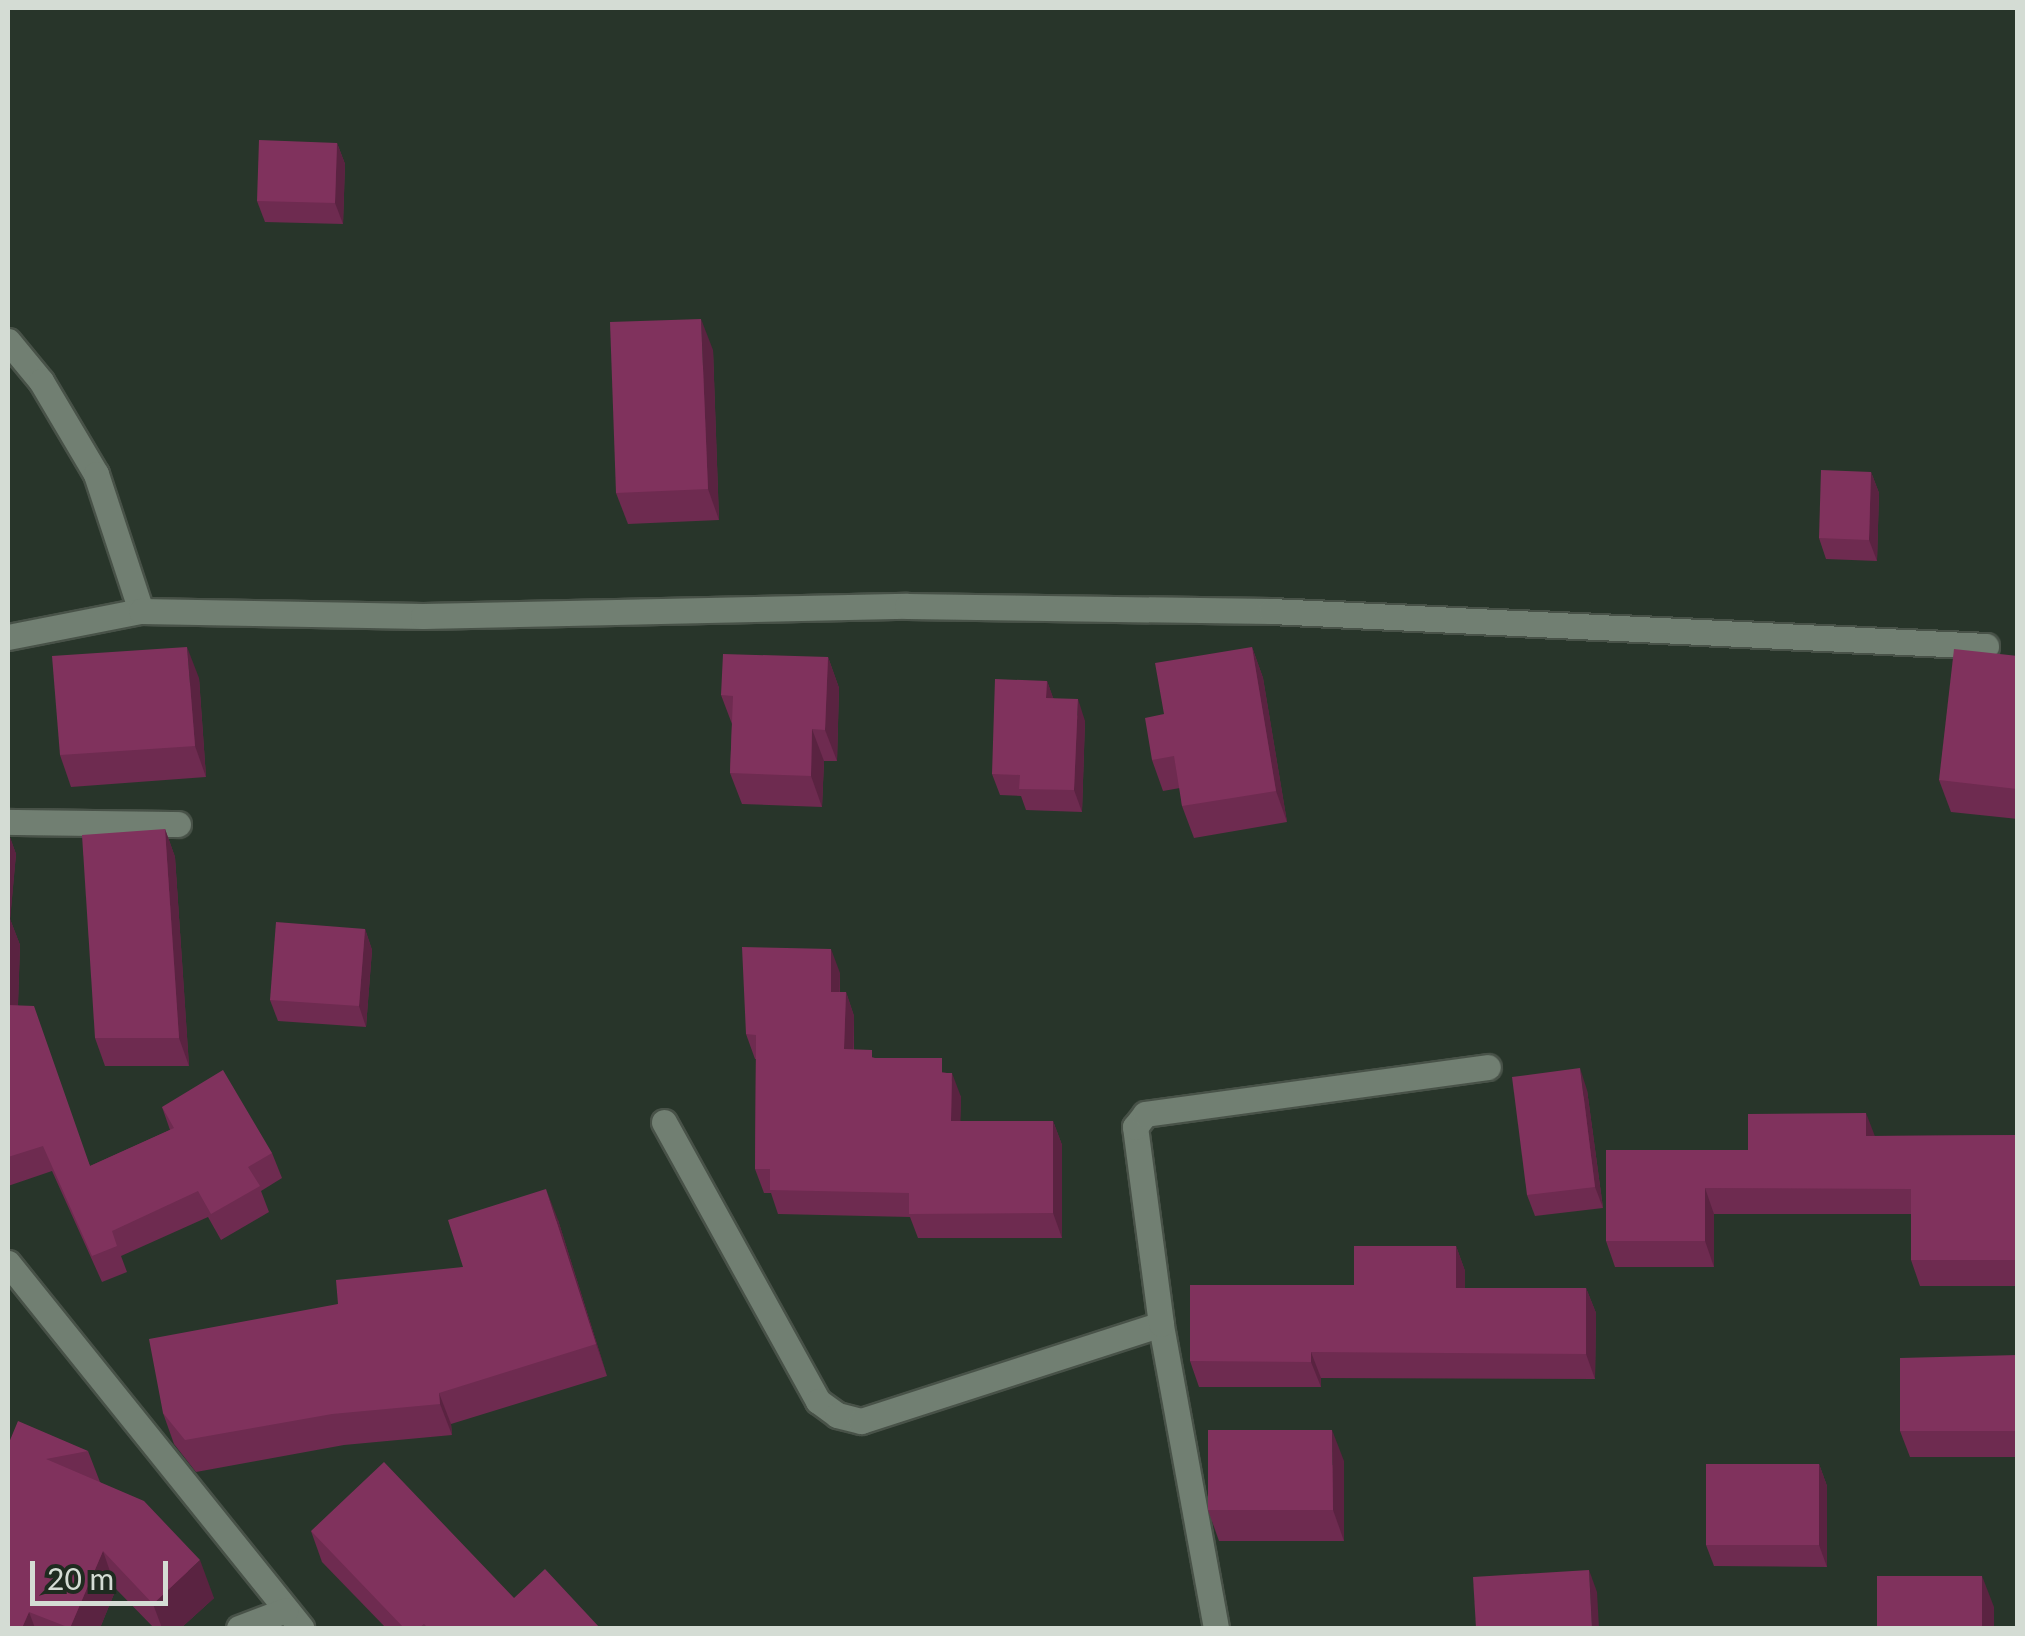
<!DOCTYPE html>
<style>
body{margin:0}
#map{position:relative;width:2025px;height:1636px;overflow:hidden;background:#28352a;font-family:Lato,sans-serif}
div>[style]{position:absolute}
.roads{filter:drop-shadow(2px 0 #485248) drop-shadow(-2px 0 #485248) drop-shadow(0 2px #485248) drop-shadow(0 -2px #485248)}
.minor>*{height:25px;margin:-12.5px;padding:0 12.5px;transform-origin:12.5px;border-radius:12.5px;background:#717f72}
.wall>*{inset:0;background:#6e2b50}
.shaded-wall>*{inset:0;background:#5a2341}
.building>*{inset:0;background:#80325d}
span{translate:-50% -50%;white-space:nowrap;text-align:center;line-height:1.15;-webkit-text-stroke:9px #1f2b20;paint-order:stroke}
.frame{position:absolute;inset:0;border:10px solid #d4dcd4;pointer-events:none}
.scale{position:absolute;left:30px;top:1561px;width:138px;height:45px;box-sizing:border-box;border:5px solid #d4dcd4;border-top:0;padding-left:12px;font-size:30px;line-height:35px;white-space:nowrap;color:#d4dcd4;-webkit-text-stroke:8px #1f2b20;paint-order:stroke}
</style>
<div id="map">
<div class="roads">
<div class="minor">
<div style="left:8px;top:341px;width:52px;rotate:50.5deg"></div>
<div style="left:41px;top:381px;width:108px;rotate:59.4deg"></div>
<div style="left:96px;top:474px;width:144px;rotate:71.8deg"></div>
<div style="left:8px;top:637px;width:136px;rotate:-11.1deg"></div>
<div style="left:141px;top:611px;width:282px;rotate:1deg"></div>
<div style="left:423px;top:616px;width:484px;rotate:-1.2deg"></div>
<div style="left:907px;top:606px;width:364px;rotate:0.8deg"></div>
<div style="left:1271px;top:611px;width:716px;rotate:2.8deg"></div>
<div style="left:8px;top:822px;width:170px;rotate:0.7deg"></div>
<div style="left:664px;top:1122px;width:319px;rotate:61.1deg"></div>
<div style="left:818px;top:1401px;width:24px;rotate:36deg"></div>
<div style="left:837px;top:1415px;width:25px;rotate:14deg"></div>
<div style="left:861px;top:1421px;width:315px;rotate:-17.9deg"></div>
<div style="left:8px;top:1263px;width:468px;rotate:51.2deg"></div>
<div style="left:239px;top:1628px;width:50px;rotate:-21deg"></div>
<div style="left:1216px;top:1628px;width:309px;rotate:-100.3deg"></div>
<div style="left:1161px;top:1324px;width:199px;rotate:-97.5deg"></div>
<div style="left:1135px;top:1127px;width:16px;rotate:-52deg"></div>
<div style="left:1145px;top:1114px;width:346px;rotate:-7.8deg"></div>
</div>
</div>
<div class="wall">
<div style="clip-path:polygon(337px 143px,345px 164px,343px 224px,265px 222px,257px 201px)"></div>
<div style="clip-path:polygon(713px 350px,719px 520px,628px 524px,616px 493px)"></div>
<div style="clip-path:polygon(1871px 472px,1879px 493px,1877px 561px,1826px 559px,1819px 538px)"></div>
<div style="clip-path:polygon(1252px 647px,1263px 678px,1287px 822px,1194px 838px,1182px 806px,1180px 788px,1163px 791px,1152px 760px,1164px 714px)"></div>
<div style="clip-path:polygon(2018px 656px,2018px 819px,1951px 812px,1939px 780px)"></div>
<div style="clip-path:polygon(828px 657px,839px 688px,837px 761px,824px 761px,822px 807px,742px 804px,730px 773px,732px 724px,721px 695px)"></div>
<div style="clip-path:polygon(199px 678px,206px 777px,71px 787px,60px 755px)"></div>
<div style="clip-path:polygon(1047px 681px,1053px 698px,1085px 721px,1082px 812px,1026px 810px,1021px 796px,1000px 795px,992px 774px)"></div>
<div style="clip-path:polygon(165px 829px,175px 857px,189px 1066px,105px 1066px,95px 1038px)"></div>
<div style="clip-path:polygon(8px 832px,16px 854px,10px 919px,20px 945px,18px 1005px,90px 1166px,170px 1130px,162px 1107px,272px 1153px,282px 1178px,261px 1191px,269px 1212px,221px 1240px,208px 1217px,121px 1256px,127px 1272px,102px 1282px,52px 1171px,8px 1186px)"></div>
<div style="clip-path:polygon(365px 929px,372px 950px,366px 1027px,278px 1021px,270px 1000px)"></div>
<div style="clip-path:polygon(840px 973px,840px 992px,846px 992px,854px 1016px,854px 1050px,875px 1058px,947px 1073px,961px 1097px,960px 1121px,1053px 1121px,1062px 1145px,1062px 1238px,918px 1238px,910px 1217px,778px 1214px,771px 1193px,764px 1193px,755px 1169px,756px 1059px,755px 1059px,746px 1034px)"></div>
<div style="clip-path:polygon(1587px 1090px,1603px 1208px,1535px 1216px,1527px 1195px)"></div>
<div style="clip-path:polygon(2018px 1135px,2018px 1286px,1920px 1286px,1911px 1260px,1911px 1214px,1714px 1214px,1714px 1267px,1615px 1267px,1606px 1241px,1748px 1150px,1874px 1136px)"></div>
<div style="clip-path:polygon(558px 1220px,607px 1376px,451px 1424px,452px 1435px,344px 1445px,196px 1472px,174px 1444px,163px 1413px,338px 1304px,463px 1267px)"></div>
<div style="clip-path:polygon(1456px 1246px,1465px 1271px,1465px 1288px,1586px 1288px,1596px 1313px,1595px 1379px,1321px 1378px,1321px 1387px,1199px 1387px,1190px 1361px,1354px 1285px)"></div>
<div style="clip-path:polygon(2018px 1355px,2018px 1457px,1910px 1457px,1900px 1431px)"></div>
<div style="clip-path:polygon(8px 1445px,88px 1451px,100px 1482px,214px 1598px,181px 1628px,154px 1628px,116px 1589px,100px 1628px,8px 1628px)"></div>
<div style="clip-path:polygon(1344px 1461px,1344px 1541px,1219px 1541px,1208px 1510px)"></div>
<div style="clip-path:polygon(1819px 1464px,1827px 1486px,1827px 1567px,1714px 1566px,1706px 1545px)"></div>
<div style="clip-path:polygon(311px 1531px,514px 1598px,600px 1628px,386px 1628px,322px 1562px)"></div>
</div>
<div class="shaded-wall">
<div style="clip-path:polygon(337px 143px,345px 164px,343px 224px,335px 203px)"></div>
<div style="clip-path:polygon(701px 319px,713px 350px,719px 520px,708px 489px)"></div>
<div style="clip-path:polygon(1871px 472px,1879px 493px,1877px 561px,1869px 540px)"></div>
<div style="clip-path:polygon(187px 647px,199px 678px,206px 777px,195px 746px)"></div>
<div style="clip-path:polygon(1252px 647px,1263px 678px,1287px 822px,1276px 791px)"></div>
<div style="clip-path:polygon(828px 657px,839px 688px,837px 761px,825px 730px)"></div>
<div style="clip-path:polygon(1047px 681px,1055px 703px,1046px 698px)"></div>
<div style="clip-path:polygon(1078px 699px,1085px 721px,1082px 812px,1074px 790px)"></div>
<div style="clip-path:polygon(812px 729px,824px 761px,822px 807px,811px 776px)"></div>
<div style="clip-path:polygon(165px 829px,175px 857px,189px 1066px,179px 1038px)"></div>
<div style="clip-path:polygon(8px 832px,16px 854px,8px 944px)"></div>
<div style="clip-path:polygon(10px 919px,20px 945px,17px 1031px,8px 1005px)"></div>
<div style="clip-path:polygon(365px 929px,372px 950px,366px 1027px,359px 1006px)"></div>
<div style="clip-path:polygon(831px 949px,840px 973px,839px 1016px,831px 992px)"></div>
<div style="clip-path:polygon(846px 992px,854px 1016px,853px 1074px,844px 1049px)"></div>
<div style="clip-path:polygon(1580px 1068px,1587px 1090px,1603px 1208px,1595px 1187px)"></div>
<div style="clip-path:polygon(952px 1073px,961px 1097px,960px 1145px,951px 1121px)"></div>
<div style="clip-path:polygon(1866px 1113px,1876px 1139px,1866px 1136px)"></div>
<div style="clip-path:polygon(1053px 1121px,1062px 1145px,1062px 1238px,1053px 1213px)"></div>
<div style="clip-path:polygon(1705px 1188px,1714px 1214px,1714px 1267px,1705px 1241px)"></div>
<div style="clip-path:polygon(546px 1189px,558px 1220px,607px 1376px,596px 1344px)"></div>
<div style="clip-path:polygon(1456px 1246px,1465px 1271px,1465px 1314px,1456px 1288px)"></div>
<div style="clip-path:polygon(1586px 1288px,1596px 1313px,1595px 1379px,1586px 1354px)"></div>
<div style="clip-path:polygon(1311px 1352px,1321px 1378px,1321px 1387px,1311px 1362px)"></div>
<div style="clip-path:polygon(439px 1393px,451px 1424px,452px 1435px,440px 1404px)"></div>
<div style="clip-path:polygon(1332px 1430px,1344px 1461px,1344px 1541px,1333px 1510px)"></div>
<div style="clip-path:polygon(1819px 1464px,1827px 1486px,1827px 1567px,1819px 1545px)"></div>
<div style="clip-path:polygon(103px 1551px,116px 1589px,100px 1628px,70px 1628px)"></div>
<div style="clip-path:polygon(200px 1560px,214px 1598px,181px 1628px,162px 1628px,153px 1604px)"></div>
<div style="clip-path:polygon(1589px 1570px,1597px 1592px,1599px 1628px,1592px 1628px)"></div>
<div style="clip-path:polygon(1982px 1576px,1994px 1607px,1994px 1628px,1982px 1628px)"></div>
<div style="clip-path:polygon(29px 1612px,35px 1628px,22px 1628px)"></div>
</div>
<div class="building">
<div style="clip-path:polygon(259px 140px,337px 143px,335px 203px,257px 201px)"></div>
<div style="clip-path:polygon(701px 319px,708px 489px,616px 493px,610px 322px)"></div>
<div style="clip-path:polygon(1821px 470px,1871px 472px,1869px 540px,1819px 538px)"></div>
<div style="clip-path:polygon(187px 647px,195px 746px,60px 755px,52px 656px)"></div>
<div style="clip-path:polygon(1252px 647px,1276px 791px,1182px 806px,1174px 756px,1152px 760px,1145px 718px,1164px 714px,1155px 663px)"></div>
<div style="clip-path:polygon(1954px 649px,2018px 656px,2017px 789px,1939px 780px)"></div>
<div style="clip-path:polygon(723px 654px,828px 657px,825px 730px,812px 729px,811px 776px,730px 773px,733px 696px,721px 695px)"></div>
<div style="clip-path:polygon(995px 679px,1047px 681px,1046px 698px,1078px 699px,1074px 790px,1019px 789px,1020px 775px,992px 774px)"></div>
<div style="clip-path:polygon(165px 829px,179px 1038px,95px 1038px,82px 835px)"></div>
<div style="clip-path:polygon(8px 919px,10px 919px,8px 1005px,34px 1006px,90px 1166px,174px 1128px,162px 1107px,223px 1070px,272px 1153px,248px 1167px,260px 1186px,211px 1214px,198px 1191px,112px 1231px,117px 1246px,92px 1256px,43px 1146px,8px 1157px)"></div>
<div style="clip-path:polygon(276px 922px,365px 929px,359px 1006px,270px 1000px)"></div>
<div style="clip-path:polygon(742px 947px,831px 949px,831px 992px,846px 992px,844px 1049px,872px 1050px,872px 1058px,942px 1058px,942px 1073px,952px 1073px,951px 1121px,1053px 1121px,1053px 1213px,909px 1214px,909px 1193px,770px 1190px,770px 1169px,755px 1169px,756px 1035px,746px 1034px)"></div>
<div style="clip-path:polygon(1580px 1068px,1595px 1187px,1527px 1195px,1512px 1077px)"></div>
<div style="clip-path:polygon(1866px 1113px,1866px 1136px,2018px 1135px,2018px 1260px,1911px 1260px,1911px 1189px,1705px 1188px,1705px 1241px,1606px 1241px,1606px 1150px,1748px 1150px,1748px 1114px)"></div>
<div style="clip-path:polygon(546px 1189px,596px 1344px,439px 1393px,440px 1404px,332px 1414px,185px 1440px,163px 1413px,149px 1339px,338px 1304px,336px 1280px,463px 1267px,448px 1220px)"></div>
<div style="clip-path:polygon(1354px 1246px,1456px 1246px,1456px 1288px,1586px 1288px,1586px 1354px,1311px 1352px,1311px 1362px,1190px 1361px,1190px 1285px,1354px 1285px)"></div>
<div style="clip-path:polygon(2018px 1355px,2018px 1431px,1900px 1431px,1900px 1358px)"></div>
<div style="clip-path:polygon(18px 1421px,88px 1451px,46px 1459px,144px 1501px,200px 1560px,153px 1604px,103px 1551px,70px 1628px,29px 1612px,22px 1628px,8px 1628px,8px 1445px)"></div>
<div style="clip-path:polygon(1208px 1430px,1332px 1430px,1333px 1510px,1208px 1510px)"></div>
<div style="clip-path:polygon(384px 1462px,514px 1598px,545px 1569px,600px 1628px,428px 1628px,424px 1624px,419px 1628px,404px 1628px,311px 1531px)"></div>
<div style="clip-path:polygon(1706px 1464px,1819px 1464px,1819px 1545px,1706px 1545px)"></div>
<div style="clip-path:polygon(1589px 1570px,1592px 1628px,1476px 1628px,1473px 1577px)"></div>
<div style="clip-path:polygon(1877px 1576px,1982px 1576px,1982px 1628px,1877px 1628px)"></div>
</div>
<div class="frame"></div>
<div class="scale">20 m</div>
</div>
